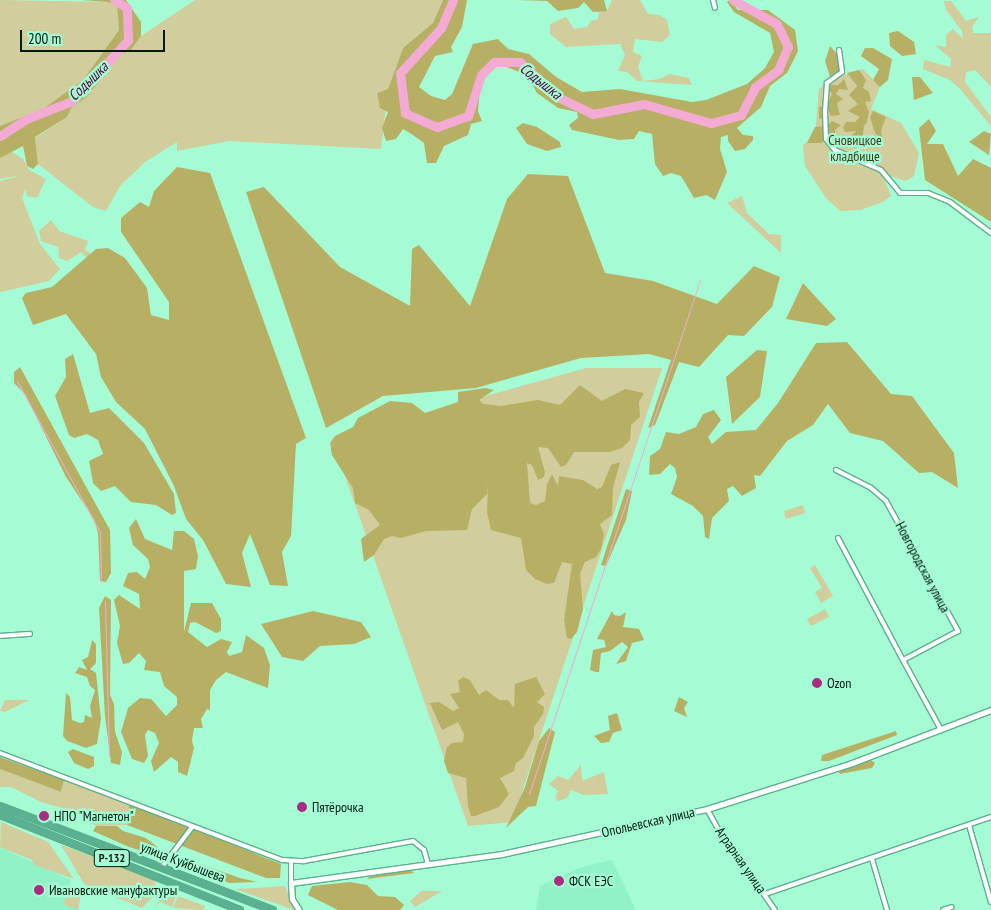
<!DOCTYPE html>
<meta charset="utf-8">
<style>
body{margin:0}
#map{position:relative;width:991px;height:910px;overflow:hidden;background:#a5fcd4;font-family:"PT Sans Narrow",sans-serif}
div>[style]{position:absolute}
.built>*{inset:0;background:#91f2c8}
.green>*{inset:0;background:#d1cd9c}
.forest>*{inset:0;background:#b7b064}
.stream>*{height:1px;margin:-0.5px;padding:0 0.5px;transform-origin:0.5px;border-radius:0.5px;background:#f3abd4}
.river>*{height:9px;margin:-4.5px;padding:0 4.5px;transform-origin:4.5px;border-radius:4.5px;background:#f3abd4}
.roads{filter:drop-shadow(1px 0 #5ab18c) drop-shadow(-1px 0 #5ab18c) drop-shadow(0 1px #5ab18c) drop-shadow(0 -1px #5ab18c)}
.minor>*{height:4px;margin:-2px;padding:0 2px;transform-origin:2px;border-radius:2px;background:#fff}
.tertiary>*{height:5px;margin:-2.5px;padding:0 2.5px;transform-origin:2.5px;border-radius:2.5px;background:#fff}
.trunk>*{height:6px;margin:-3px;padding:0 3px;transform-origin:3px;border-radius:3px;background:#5ab090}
.dots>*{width:14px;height:14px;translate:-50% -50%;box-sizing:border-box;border:2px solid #a5fcd4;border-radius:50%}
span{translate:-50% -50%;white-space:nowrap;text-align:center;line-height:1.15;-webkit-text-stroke:4.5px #a5fcd4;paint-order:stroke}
.shield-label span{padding:1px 4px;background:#a5fcd4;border:1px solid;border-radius:4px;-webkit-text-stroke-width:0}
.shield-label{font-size:12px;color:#011a10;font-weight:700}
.park-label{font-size:14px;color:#3e3b19}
.street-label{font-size:14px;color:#011a10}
.poi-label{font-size:14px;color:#011a10}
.left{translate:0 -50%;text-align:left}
.water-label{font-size:15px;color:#57033f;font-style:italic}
.scale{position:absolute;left:20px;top:30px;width:145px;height:22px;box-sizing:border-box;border:2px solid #011a10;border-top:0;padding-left:6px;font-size:15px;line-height:18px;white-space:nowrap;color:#011a10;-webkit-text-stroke:4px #a5fcd4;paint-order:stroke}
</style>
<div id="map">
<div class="built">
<div style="clip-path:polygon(0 847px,71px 880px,63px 904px,79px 910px,0 910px)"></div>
<div style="clip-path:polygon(612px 860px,636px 910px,536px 910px,540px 886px,579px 868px)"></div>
</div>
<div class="green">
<div style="clip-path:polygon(0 0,108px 2px,117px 6px,119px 30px,83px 80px,43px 110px,0 126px)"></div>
<div style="clip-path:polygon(195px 0,443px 0,433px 23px,403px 48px,388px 89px,381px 149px,229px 141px,177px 151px,177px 142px,145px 162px,120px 186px,106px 211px,93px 207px,38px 164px,35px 138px,67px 117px,72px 107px,87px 97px,119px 55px,130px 51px,141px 36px)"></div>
<div style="clip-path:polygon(612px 0,640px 0,648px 14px,660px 15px,667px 20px,670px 35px,662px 42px,635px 39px,633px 52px,642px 56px,638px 67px,643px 81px,660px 79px,669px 74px,689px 78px,692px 85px,637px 81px,627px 72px,618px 71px,625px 55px,620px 44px,566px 47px,550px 34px,550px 24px,566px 17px,574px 29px,587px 27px,591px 21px,598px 19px,599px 11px,607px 11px)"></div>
<div style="clip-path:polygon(944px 1px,951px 1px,966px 21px,979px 17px,972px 27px,973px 33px,991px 33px,991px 87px,975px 70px,966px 72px,965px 82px,991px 117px,991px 126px,960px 89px,950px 80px,923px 69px,924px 60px,950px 67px,951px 59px,935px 45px,946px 47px,946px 35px,953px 29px,963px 39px,962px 31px,946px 10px)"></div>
<div style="clip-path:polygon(863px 69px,880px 87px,871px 109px,901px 123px,919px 153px,914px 176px,906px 181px,889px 176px,884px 178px,891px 196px,883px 202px,860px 210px,840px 211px,826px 198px,805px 166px,803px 145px,815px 135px,819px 89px,828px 80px)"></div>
<div style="clip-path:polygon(10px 151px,23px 159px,29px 170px,46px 179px,37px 198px,27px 196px,25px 189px,22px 198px,40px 244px,60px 269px,49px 281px,0 292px,0 181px,22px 175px,0 179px,0 157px)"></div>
<div style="clip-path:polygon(742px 196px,747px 213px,769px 234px,781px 235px,781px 253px,727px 203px)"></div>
<div style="clip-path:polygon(51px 220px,59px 231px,88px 241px,85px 250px,91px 254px,88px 259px,81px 252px,67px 261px,59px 258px,58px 247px,41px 241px,39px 231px)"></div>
<div style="clip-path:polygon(586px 368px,662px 368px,512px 822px,468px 826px,332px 439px)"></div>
<div style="clip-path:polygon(803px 505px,805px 513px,786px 519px,784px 511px)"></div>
<div style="clip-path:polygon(815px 565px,833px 596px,821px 603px,815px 592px,822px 588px,810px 568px)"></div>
<div style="clip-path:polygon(825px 609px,829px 617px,811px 626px,807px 619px)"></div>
<div style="clip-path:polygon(5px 700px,29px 700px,5px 712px,0 711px)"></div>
<div style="clip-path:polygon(581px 765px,582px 781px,604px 772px,608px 794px,584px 795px,571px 790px,567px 798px,558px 801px,555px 798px,558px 791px,549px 784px,558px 776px,568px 780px)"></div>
<div style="clip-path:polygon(0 769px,61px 792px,64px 780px,129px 803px,127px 825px,96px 826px,73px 811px,41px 802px,11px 787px,0 787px)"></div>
<div style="clip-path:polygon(1px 822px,48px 842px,74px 879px,34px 865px,32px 860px,0 847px)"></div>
<div style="clip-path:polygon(61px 845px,154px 879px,157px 888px,155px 895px,142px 908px,84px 884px)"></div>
<div style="clip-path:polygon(70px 886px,82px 890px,78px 910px,63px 904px)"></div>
<div style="clip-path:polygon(285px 886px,294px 910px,235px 889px,256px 888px)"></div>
<div style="clip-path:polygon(173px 889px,178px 891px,172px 907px,160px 902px,153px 909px,166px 892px)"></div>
<div style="clip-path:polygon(421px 891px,442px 891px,415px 907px,410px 901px)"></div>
<div style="clip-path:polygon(178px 896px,205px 906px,203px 910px,173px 908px)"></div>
</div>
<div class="forest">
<div style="clip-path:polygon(81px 0,126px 0,141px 22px,141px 36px,130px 51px,119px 55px,87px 97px,72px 107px,67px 117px,35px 137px,38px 164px,33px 169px,27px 166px,23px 146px,0 158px,0 126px,43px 109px,83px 80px,119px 30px,117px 6px,108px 2px)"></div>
<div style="clip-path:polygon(443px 0,467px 0,462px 27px,451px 47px,453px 52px,435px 56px,419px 87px,431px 96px,445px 100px,452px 94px,473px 44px,498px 39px,508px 49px,529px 54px,556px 77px,582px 92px,620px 89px,692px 102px,706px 100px,747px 84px,765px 68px,774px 52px,770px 33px,734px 12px,727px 2px,730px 0,738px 10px,768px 10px,795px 30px,798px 51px,787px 73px,770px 86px,761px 107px,737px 128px,743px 135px,753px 136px,753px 140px,745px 149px,735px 151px,728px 141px,728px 135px,721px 137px,720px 149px,727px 172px,715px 200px,706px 195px,694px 198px,681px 176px,671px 173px,663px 176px,655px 164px,652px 134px,639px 131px,634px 139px,619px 140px,572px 130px,569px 125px,578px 118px,577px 112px,558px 108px,537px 93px,527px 75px,494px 62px,481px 75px,478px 111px,482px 121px,471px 124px,468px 135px,444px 146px,436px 163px,427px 163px,424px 143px,410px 133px,403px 129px,396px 139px,386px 141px,382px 128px,388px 112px,380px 108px,377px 93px,388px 89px,403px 48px,433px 23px)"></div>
<div style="clip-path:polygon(517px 0,604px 0,607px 11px,593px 12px,584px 2px,578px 8px,558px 11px,547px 1px)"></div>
<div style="clip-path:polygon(898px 31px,914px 42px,916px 54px,902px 56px,890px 46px,889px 33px)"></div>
<div style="clip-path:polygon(830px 46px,838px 55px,841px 71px,830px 77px,825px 61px)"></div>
<div style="clip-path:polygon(865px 48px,873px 48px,892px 59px,888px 80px,880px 87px,873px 80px,879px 69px,861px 56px)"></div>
<div style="clip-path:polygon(859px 70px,866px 80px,863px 88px,869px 92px,871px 101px,865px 102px,869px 112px,867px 122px,864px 126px,862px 143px,855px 140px,855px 149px,847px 140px,856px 131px,845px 132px,843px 128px,846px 122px,855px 122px,860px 117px,848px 111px,858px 104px,849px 95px,857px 86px,847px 73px)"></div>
<div style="clip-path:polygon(912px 77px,920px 77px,933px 93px,914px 100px)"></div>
<div style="clip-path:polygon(844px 79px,848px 90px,839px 89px,836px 94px,843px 99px,837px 103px,840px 115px,831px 116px,827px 108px,824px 118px,819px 119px,819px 107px,826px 105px,832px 94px,826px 85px,838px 85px)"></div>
<div style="clip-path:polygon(873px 111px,886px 117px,881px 131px,883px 140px,875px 133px,870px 117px)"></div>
<div style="clip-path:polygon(929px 119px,936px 131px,927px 144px,943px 144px,958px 176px,973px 159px,991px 168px,991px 222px,925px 180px,919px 128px)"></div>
<div style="clip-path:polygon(832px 121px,841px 125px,835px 130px,835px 136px,829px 136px,821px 143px,807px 143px,815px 127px,827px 126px)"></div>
<div style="clip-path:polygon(523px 123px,537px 127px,560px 142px,561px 147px,547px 151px,527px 144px,516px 128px)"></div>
<div style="clip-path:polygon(984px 131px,991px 134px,989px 155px,969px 142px)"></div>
<div style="clip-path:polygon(177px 167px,210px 173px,306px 438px,296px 444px,291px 536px,282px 552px,288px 586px,270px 585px,250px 534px,242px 553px,251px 587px,226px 584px,203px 540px,186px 519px,174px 486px,145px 429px,116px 402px,101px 377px,96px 354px,66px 314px,33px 325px,22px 298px,26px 293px,52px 287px,96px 249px,108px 248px,125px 258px,147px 288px,151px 315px,169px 320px,169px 302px,121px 232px,121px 218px,140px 202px,149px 207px,154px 191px)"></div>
<div style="clip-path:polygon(528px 174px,568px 176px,605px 273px,653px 281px,717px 304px,754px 266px,780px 277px,772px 307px,744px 336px,728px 335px,699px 367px,679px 362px,655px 425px,648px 428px,671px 360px,649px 354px,581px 358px,476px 388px,383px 396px,326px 428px,246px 192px,264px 187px,340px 267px,410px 306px,412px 249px,419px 245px,470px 306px,507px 199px)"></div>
<div style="clip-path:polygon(803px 283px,836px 319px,827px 326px,786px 319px)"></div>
<div style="clip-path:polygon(847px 342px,891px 394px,912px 396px,954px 453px,958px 488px,932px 472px,919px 473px,883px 441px,850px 433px,828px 404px,813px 425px,787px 441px,760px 476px,754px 475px,756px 488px,742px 496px,733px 486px,727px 489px,729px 501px,712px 518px,709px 539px,705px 537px,703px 516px,693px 506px,671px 494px,677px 477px,675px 468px,670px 464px,660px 474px,649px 475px,650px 456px,660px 449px,666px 432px,679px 434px,696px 427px,703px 414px,714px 410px,721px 420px,708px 437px,712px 444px,726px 432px,756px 430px,778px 403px,816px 343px)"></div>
<div style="clip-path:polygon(757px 350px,767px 351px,760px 397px,732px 424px,726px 377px)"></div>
<div style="clip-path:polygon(73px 354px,90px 413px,109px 408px,144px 443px,174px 494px,176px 513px,172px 515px,156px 505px,131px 502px,115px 486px,101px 491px,93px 483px,89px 461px,103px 454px,98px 440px,87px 434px,74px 438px,69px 435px,55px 396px,66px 377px,65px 359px)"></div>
<div style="clip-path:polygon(20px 367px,110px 530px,111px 573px,106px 582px,100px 581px,98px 533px,94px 519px,66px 477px,25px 394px,14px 383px,14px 372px)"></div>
<div style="clip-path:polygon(580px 385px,602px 401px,625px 389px,644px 393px,639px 402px,640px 417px,631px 425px,630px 440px,622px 448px,610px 452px,574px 452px,566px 465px,561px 467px,548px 448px,538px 447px,545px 472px,544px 477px,538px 480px,532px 465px,527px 463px,530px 503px,536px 505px,545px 501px,547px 484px,552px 474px,558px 486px,559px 476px,583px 480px,597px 489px,602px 487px,611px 465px,620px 462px,613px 488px,612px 515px,600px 524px,604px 535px,601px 549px,596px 557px,585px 562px,580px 573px,583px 609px,577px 632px,571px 639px,567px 638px,564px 620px,572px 564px,562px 562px,554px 583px,547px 584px,535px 579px,526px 570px,521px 538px,491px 530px,487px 512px,488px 484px,487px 494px,472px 509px,467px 530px,426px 531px,401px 538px,392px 536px,384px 539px,374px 555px,364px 562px,361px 539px,380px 525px,369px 510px,355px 503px,353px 488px,332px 455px,330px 443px,335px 436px,353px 427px,358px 418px,390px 401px,412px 403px,425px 413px,458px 402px,458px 392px,485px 388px,494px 390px,479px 400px,483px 404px,501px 406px,538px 400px,560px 405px)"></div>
<div style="clip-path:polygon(626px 489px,632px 491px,626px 520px,606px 566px,601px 565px)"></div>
<div style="clip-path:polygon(136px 519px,145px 539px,172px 550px,174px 531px,184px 531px,194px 539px,198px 556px,196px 569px,184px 571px,184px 632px,191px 603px,212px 603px,221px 619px,221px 631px,216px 633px,195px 622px,190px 623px,188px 632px,207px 647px,221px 639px,232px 642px,227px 652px,229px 656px,242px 652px,246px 635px,264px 648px,270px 665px,268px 688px,226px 672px,216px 680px,210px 690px,210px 710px,207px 709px,201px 719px,203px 728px,194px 728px,192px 741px,194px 748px,187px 776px,178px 772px,178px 762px,171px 757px,154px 772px,151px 761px,159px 743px,155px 733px,148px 730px,145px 735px,148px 756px,144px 763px,132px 759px,121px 732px,128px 708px,140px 698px,151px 699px,166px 716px,177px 705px,177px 697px,164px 686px,160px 672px,144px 670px,146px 661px,139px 653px,129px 663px,123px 664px,117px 643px,120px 626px,114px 600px,119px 595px,140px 609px,139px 594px,123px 586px,128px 573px,137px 572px,145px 579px,150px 567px,148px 559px,133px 545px,129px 528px)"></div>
<div style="clip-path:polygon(105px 596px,111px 600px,110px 695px,114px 704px,115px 732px,122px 752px,120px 765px,111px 763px,105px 716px,99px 608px)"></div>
<div style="clip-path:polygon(313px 611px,361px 622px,371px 637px,354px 644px,320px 646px,303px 661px,282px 657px,261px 624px)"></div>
<div style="clip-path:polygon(612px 611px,614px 615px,620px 616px,626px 612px,623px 627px,639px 629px,644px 640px,632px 643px,626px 661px,616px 664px,628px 647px,622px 642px,610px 651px,601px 653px,599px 672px,596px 672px,590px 670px,593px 650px,606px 647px,604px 640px,597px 639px)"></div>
<div style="clip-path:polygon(92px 640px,96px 644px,96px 663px,90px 669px,96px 673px,101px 719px,97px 744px,86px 748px,67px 741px,63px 736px,66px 693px,70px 697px,72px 720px,80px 723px,84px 722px,85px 715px,92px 718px,90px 706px,95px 690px,90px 686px,87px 677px,75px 673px,79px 667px,87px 670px,82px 660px,88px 657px)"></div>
<div style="clip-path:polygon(463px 677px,470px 680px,479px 695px,486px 690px,499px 700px,508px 700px,514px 708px,515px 684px,536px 677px,545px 694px,537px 702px,544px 707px,543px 714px,534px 727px,534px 736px,523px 758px,516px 763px,514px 771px,500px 778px,509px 794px,499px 807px,475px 816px,471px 816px,468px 806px,466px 778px,448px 773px,444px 761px,447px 747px,452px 743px,463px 742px,464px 734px,458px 722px,442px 730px,430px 703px,439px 702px,453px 711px,459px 708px,450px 694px,460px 692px,458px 681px)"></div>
<div style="clip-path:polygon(679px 697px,688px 702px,684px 708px,687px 717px,674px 711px)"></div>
<div style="clip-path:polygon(617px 713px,622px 730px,613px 733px,609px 742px,601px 743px,594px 736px,610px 730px,608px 716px)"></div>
<div style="clip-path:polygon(549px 728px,555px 732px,536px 806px,528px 807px,506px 828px,525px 787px,539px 741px)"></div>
<div style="clip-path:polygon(896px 731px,897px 735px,829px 761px,821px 761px,822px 755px)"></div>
<div style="clip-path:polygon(73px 749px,94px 757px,94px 766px,88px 769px,74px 763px,68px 752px)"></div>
<div style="clip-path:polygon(0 757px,64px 780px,61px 792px,0 769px)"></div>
<div style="clip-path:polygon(871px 760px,875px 763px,872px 768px,840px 774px,838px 771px)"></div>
<div style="clip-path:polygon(129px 803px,281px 864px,280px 878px,266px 878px,127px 825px)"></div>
<div style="clip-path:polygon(96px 826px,117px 826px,123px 831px,146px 838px,160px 849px,152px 854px,129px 847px,93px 831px)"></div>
<div style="clip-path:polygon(200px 864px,240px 878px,257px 882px,229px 883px,200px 870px)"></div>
<div style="clip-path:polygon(410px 870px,414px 873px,367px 879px,370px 876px)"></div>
<div style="clip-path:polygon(350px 882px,367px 885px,378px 896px,395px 897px,404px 905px,400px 910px,338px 910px,308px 895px,312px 886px)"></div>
</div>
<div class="stream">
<div style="left:17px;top:381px;width:172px;rotate:61.2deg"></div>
<div style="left:100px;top:532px;width:50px;rotate:88.9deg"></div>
<div style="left:105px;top:601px;width:155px;rotate:88.5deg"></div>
<div style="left:529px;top:794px;width:542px;rotate:-71.6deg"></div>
</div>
<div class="river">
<div style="left:453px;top:0;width:30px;rotate:113deg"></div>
<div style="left:441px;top:28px;width:61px;rotate:132.3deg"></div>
<div style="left:400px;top:73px;width:40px;rotate:82.9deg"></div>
<div style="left:405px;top:113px;width:35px;rotate:24deg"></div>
<div style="left:437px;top:127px;width:33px;rotate:-20deg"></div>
<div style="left:468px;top:116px;width:43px;rotate:-72.4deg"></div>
<div style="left:481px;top:75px;width:18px;rotate:-45deg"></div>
<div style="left:494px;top:62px;width:26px"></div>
<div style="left:520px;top:62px;width:52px;rotate:42.6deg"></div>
<div style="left:558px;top:97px;width:39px;rotate:26deg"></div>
<div style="left:593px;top:114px;width:52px;rotate:-11.1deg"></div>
<div style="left:644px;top:104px;width:70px;rotate:15.8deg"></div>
<div style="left:711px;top:123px;width:31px;rotate:-15deg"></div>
<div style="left:741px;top:115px;width:31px;rotate:-63deg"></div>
<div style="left:755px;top:87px;width:29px;rotate:-36deg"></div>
<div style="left:778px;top:70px;width:25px;rotate:-67deg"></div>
<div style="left:788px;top:47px;width:25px;rotate:-116deg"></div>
<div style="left:777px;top:24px;width:50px;rotate:-151.4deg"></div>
<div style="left:0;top:136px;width:31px;rotate:-33deg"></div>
<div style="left:26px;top:119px;width:49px;rotate:-21.4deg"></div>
<div style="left:72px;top:101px;width:83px;rotate:-47.4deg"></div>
<div style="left:128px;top:40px;width:32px;rotate:-92deg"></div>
<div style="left:127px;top:8px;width:15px;rotate:-148deg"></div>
</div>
<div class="roads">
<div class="minor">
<div style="left:713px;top:0;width:8px;rotate:76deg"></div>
<div style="left:839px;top:50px;width:22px;rotate:82deg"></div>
<div style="left:842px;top:72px;width:19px;rotate:144deg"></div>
<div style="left:827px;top:83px;width:28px;rotate:94deg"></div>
<div style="left:825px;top:111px;width:28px;rotate:88deg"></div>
<div style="left:826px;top:139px;width:14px;rotate:51deg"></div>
<div style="left:835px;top:150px;width:50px;rotate:23.5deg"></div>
<div style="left:881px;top:170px;width:30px;rotate:50deg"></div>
<div style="left:900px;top:193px;width:28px"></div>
<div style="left:928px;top:193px;width:24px;rotate:22deg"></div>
<div style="left:950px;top:202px;width:51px;rotate:37.1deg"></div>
<div style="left:836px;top:470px;width:38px;rotate:27deg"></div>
<div style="left:870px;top:487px;width:21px;rotate:41deg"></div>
<div style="left:886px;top:501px;width:149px;rotate:61deg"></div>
<div style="left:958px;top:631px;width:62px;rotate:152.2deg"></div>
<div style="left:903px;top:660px;width:80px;rotate:61.5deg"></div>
<div style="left:838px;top:538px;width:138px;rotate:62deg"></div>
<div style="left:0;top:636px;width:30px;rotate:-4deg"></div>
<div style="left:0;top:753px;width:302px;rotate:20.8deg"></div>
<div style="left:282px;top:860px;width:22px;rotate:3deg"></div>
<div style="left:304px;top:861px;width:111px;rotate:-10.4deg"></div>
<div style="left:413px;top:841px;width:14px;rotate:39deg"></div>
<div style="left:424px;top:850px;width:15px;rotate:74deg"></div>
<div style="left:707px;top:809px;width:23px;rotate:61deg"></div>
<div style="left:718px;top:829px;width:99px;rotate:54.9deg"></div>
<div style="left:969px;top:825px;width:80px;rotate:74.1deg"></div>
<div style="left:872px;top:859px;width:53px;rotate:73.6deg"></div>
<div style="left:291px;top:861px;width:22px;rotate:90deg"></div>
<div style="left:162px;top:867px;width:51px;rotate:-52.9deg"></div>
<div style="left:765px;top:894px;width:239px;rotate:-18.8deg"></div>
<div style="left:943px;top:910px;width:9px;rotate:-18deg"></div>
</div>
<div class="tertiary">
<div style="left:299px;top:910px;width:13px;rotate:-122deg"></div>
<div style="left:292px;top:899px;width:16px;rotate:-94deg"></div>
<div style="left:291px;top:883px;width:213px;rotate:-7.8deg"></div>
<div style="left:502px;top:854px;width:210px;rotate:-12.4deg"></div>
<div style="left:707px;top:809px;width:152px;rotate:-17.6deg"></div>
<div style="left:852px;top:763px;width:149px;rotate:-20.9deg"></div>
</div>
<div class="trunk">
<div style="left:0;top:806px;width:292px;rotate:20.9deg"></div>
<div style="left:0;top:815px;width:258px;rotate:21.6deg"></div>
</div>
</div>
<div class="dots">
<div style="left:817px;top:683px;background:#a82c7f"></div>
<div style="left:302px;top:807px;background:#a82c7f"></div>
<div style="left:44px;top:816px;background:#a82c7f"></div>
<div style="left:559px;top:881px;background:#a82c7f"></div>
<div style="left:39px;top:890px;background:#a82c7f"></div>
</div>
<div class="shield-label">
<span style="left:112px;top:858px">Р-132</span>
</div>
<div class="park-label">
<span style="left:855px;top:148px">Сновицкое<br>кладбище</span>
</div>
<div class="street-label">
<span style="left:923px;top:567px;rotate:62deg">Новгородская улица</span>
<span style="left:648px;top:822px;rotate:-13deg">Опольевская улица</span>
<span style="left:741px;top:860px;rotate:55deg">Аграрная улица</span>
<span style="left:183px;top:862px;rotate:21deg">улица Куйбышева</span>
</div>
<div class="poi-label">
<span class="left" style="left:827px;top:683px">Ozon</span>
<span class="left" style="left:312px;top:807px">Пятёрочка</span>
<span class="left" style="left:54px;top:816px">НПО "Магнетон"</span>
<span class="left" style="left:569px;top:881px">ФСК ЕЭС</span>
<span class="left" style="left:49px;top:890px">Ивановские мануфактуры</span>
</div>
<div class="water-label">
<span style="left:88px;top:81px;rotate:-44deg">Содышка</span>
<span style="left:541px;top:81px;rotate:38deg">Содышка</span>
</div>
<div class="scale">200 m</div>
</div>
